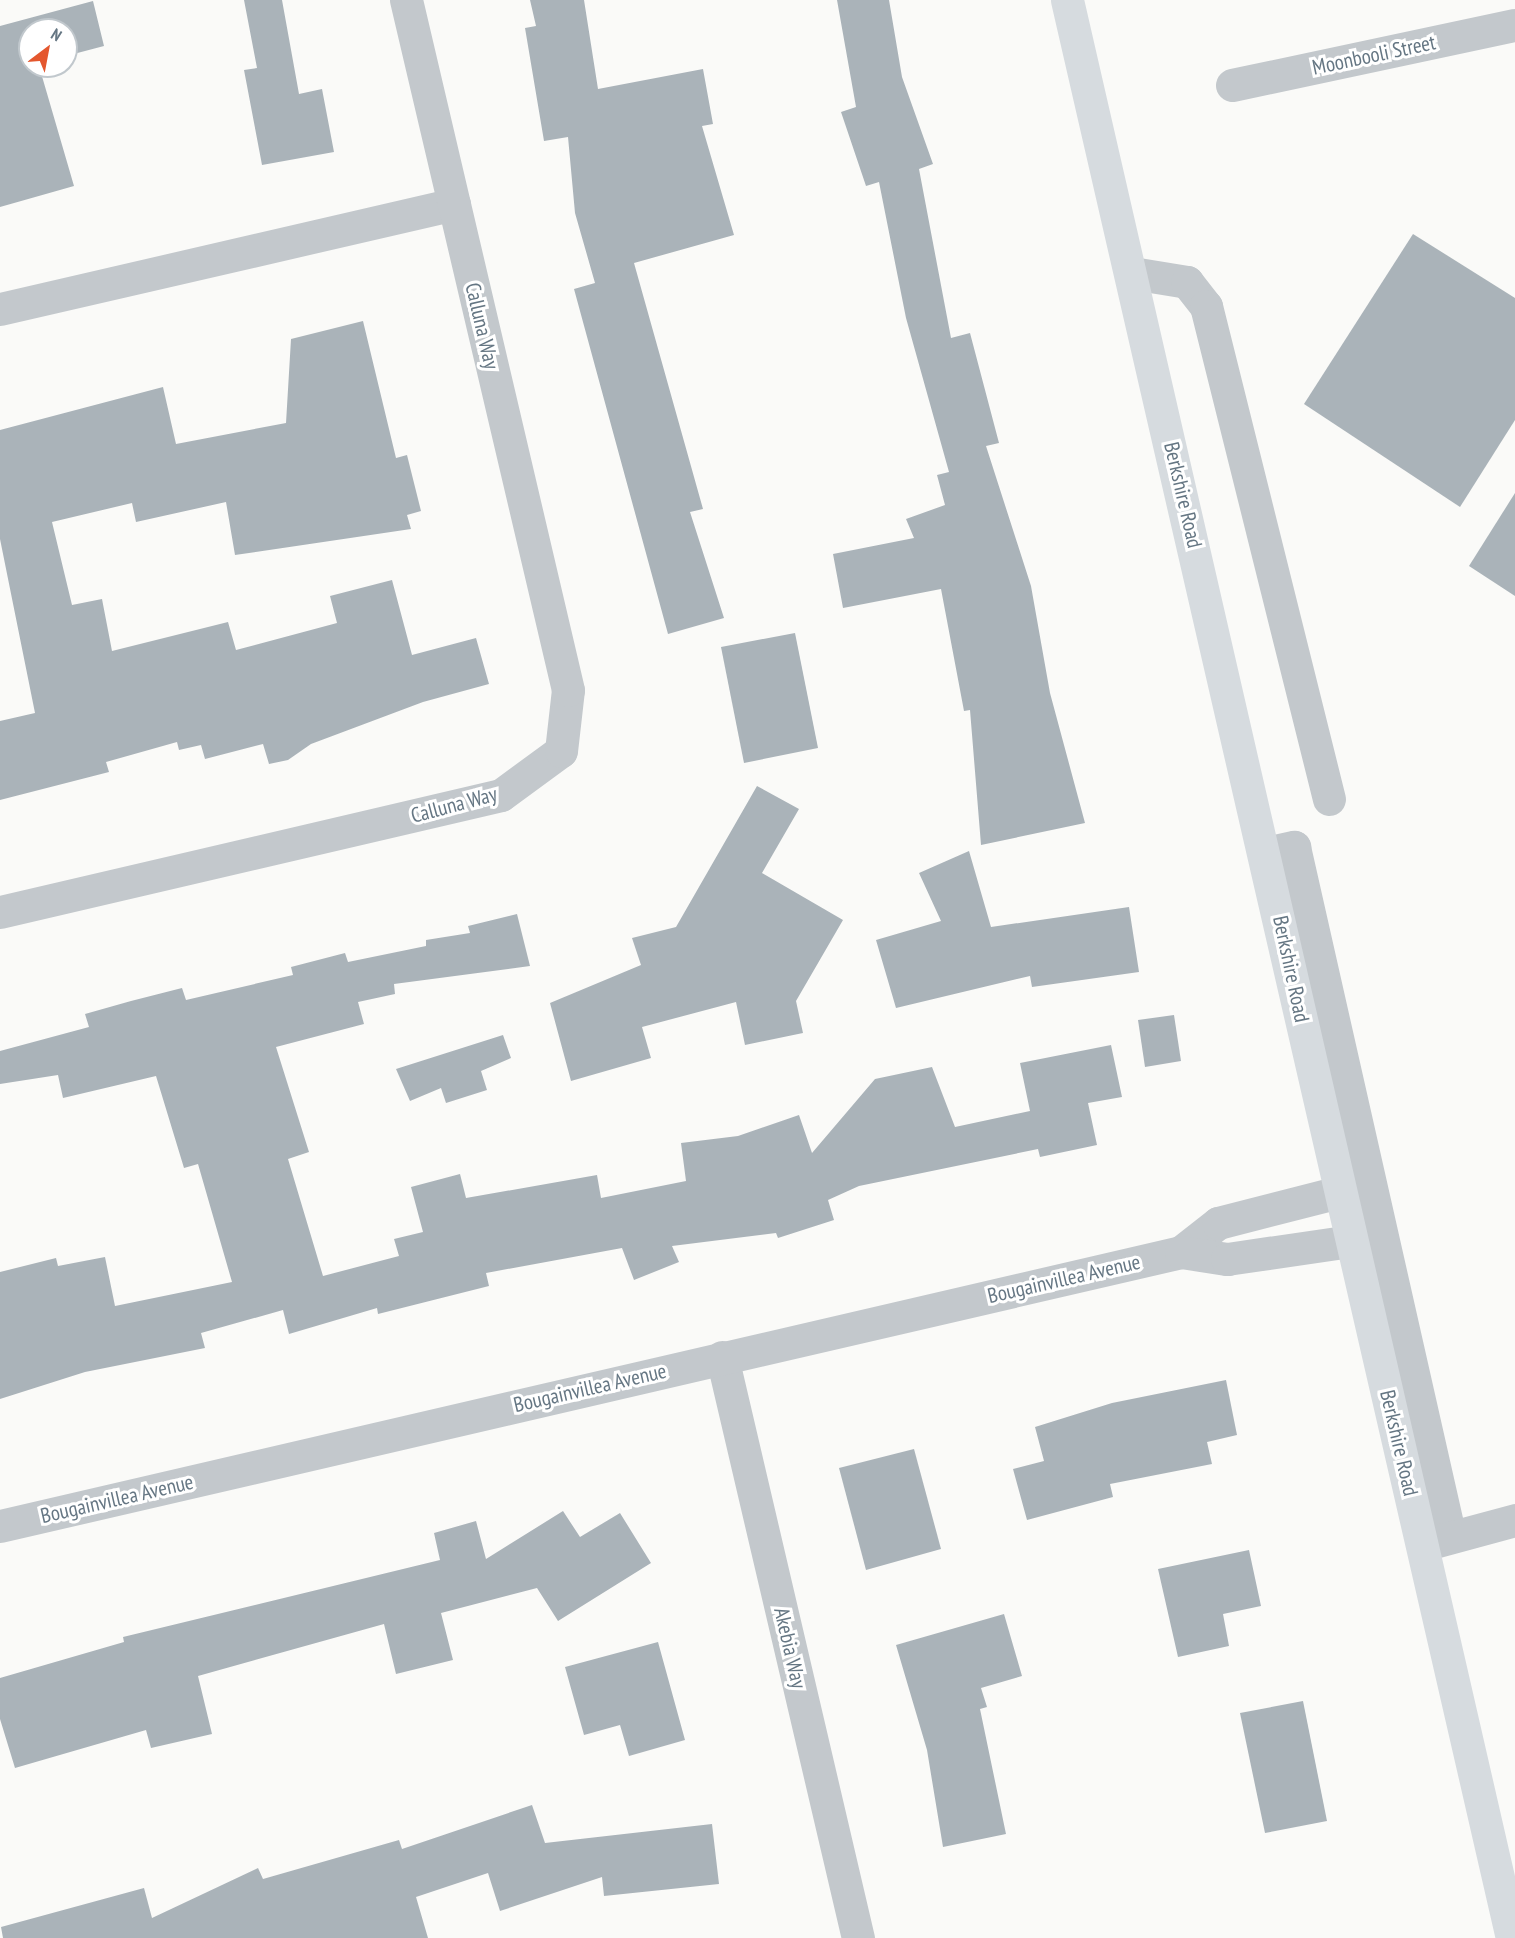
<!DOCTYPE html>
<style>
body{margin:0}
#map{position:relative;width:1515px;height:1938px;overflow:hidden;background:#fafaf8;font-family:"PT Sans Narrow",sans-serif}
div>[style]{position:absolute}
.building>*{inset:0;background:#aab3b9}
.minor>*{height:33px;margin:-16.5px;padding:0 16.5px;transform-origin:16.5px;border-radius:16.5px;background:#c3c8cc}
.major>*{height:33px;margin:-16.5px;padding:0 16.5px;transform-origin:16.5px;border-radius:16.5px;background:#d6dbdf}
span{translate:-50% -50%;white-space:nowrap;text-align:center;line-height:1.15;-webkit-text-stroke:6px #fff;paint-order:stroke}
.street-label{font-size:21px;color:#657683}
.north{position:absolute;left:18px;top:18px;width:60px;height:60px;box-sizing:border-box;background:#fff;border:2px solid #c1c8cd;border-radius:50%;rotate:32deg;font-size:16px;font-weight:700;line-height:24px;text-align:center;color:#657683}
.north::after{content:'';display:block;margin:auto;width:21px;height:27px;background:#e4572e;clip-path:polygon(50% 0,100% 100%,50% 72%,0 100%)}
</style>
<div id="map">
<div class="building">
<div style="clip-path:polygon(244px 0,282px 0,299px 94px,322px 89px,334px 152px,262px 165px,244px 70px,257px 68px)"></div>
<div style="clip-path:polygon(530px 0,584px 0,598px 89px,703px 69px,713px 124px,702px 126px,734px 235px,634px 263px,703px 509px,690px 512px,724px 618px,668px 634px,574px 289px,595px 283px,575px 213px,568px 137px,544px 141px,525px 28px,536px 26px)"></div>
<div style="clip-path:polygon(837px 0,889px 0,902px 77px,933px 164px,919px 169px,951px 338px,970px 333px,999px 443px,986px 446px,1031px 586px,1050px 693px,1085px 823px,981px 845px,970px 710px,964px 711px,941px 589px,843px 608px,833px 554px,914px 538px,906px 519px,945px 505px,937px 475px,949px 472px,906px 318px,879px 182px,866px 186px,841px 112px,856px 107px)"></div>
<div style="clip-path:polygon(93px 1px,104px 46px,66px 56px,66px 30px,30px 30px,30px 66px,39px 66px,74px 186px,0 207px,0 26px)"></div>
<div style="clip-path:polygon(1413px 234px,1515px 298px,1515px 420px,1460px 507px,1304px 404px)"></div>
<div style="clip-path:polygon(363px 321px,396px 458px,407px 455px,421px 511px,407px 515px,411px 529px,235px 555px,226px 502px,136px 522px,132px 503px,52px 522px,72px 605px,102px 599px,112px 651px,228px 622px,236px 650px,337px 623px,330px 596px,392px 580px,412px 655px,476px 638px,489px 684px,423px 702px,311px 744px,288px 760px,269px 764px,263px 744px,205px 759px,201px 745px,179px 750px,177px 742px,106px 762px,109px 772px,0 800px,0 721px,35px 713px,0 539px,0 430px,163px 387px,176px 444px,286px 423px,291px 339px)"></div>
<div style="clip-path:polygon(1515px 493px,1515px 596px,1469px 566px)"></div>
<div style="clip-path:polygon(795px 633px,818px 748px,744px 763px,721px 647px)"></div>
<div style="clip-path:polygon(757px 786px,799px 809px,762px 873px,843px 920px,796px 1001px,803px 1033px,745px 1045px,736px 1002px,642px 1027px,651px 1058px,571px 1081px,550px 1003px,641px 965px,632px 938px,676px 927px)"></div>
<div style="clip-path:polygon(969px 851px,991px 927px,1129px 907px,1139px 972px,1032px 987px,1030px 976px,896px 1008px,876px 940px,941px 921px,919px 873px)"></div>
<div style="clip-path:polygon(517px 914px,530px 966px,394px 984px,395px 994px,358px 1002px,364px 1024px,276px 1047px,309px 1152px,288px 1159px,323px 1276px,399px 1256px,394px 1239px,423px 1232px,411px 1187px,460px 1174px,466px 1198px,597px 1175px,601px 1198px,686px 1181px,681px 1143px,738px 1136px,799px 1115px,812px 1153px,875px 1079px,932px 1067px,955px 1127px,1030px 1111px,1020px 1063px,1111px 1045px,1122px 1097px,1088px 1103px,1097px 1145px,1040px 1157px,1038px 1149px,859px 1186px,828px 1200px,834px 1220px,778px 1238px,776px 1233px,672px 1246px,679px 1262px,634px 1280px,622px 1248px,486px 1273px,489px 1286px,378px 1314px,377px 1308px,289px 1334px,283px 1310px,201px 1333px,205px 1348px,85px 1372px,0 1399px,0 1272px,56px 1258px,58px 1266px,105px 1257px,115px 1306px,232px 1282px,198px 1164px,184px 1168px,156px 1076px,63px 1098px,58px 1075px,0 1084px,0 1051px,89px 1027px,85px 1014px,131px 1001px,182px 988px,186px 1000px,293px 975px,291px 967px,345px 953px,348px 962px,426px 946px,426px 940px,470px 933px,468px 926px)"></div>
<div style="clip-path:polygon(1174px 1015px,1181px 1061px,1145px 1067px,1138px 1020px)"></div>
<div style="clip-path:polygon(503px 1035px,511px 1058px,481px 1071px,487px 1090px,446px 1103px,441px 1088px,410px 1101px,396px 1069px)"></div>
<div style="clip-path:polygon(1226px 1380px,1237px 1435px,1207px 1442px,1212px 1464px,1110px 1484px,1113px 1497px,1027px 1520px,1013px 1469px,1044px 1461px,1035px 1427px,1112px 1403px)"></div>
<div style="clip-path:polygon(914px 1449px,941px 1549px,866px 1570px,839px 1468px)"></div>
<div style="clip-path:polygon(563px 1511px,580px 1537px,620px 1513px,651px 1563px,558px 1621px,537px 1588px,441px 1613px,453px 1660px,396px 1674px,384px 1624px,198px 1676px,212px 1734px,151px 1748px,146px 1730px,15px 1768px,0 1719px,0 1678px,124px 1642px,123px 1637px,440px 1560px,434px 1533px,476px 1521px,486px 1559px)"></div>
<div style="clip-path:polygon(1249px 1550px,1261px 1606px,1223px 1614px,1229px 1646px,1178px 1657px,1158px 1569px)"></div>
<div style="clip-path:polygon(1004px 1614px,1022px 1676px,981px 1688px,987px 1707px,980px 1709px,1006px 1834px,943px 1847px,927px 1750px,896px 1645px)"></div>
<div style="clip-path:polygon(658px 1642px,685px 1740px,629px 1756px,620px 1725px,584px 1735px,565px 1667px)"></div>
<div style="clip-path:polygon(1303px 1701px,1327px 1821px,1265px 1833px,1240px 1713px)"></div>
<div style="clip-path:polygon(532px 1805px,545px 1843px,712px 1824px,719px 1884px,604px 1896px,602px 1877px,500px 1911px,488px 1873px,416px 1897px,428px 1938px,3px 1938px,1px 1927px,144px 1888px,152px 1918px,258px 1868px,263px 1879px,399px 1840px,402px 1849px)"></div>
</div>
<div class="minor">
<div style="left:1232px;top:85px;width:289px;rotate:-12deg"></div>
<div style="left:1132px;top:273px;width:56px;rotate:9.3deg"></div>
<div style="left:1187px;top:282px;width:31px;rotate:52deg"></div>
<div style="left:1206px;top:306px;width:508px;rotate:75.99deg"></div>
<div style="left:0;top:309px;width:466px;rotate:-13deg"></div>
<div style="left:1265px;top:853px;width:30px;rotate:-12deg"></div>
<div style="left:1294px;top:847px;width:707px;rotate:77.26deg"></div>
<div style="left:0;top:912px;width:514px;rotate:-13.14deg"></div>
<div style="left:501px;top:795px;width:74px;rotate:-36.3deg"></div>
<div style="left:561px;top:751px;width:61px;rotate:-83.5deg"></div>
<div style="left:568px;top:690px;width:709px;rotate:-103.21deg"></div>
<div style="left:1181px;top:1252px;width:47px;rotate:-38.1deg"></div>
<div style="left:1218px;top:1223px;width:125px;rotate:-14.4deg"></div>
<div style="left:722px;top:1357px;width:597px;rotate:76.83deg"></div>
<div style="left:0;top:1526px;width:1212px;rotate:-13.06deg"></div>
<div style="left:1181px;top:1252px;width:47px;rotate:8.7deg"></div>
<div style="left:1227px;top:1259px;width:125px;rotate:-8.3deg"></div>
<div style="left:1430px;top:1543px;width:88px;rotate:-15.1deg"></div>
</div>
<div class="major">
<div style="left:1067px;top:0;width:1988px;rotate:77.07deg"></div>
</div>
<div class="street-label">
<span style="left:1374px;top:55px;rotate:-12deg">Moonbooli Street</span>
<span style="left:482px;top:326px;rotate:77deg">Calluna Way</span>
<span style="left:1183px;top:495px;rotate:77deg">Berkshire Road</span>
<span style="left:454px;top:805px;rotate:-15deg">Calluna Way</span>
<span style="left:1291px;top:969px;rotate:78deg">Berkshire Road</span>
<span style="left:1064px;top:1279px;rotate:-13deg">Bougainvillea Avenue</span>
<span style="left:590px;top:1388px;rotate:-13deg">Bougainvillea Avenue</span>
<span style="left:1399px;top:1443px;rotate:77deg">Berkshire Road</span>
<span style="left:117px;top:1499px;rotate:-13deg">Bougainvillea Avenue</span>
<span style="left:790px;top:1648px;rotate:77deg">Akebia Way</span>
</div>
<div class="north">N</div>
</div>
